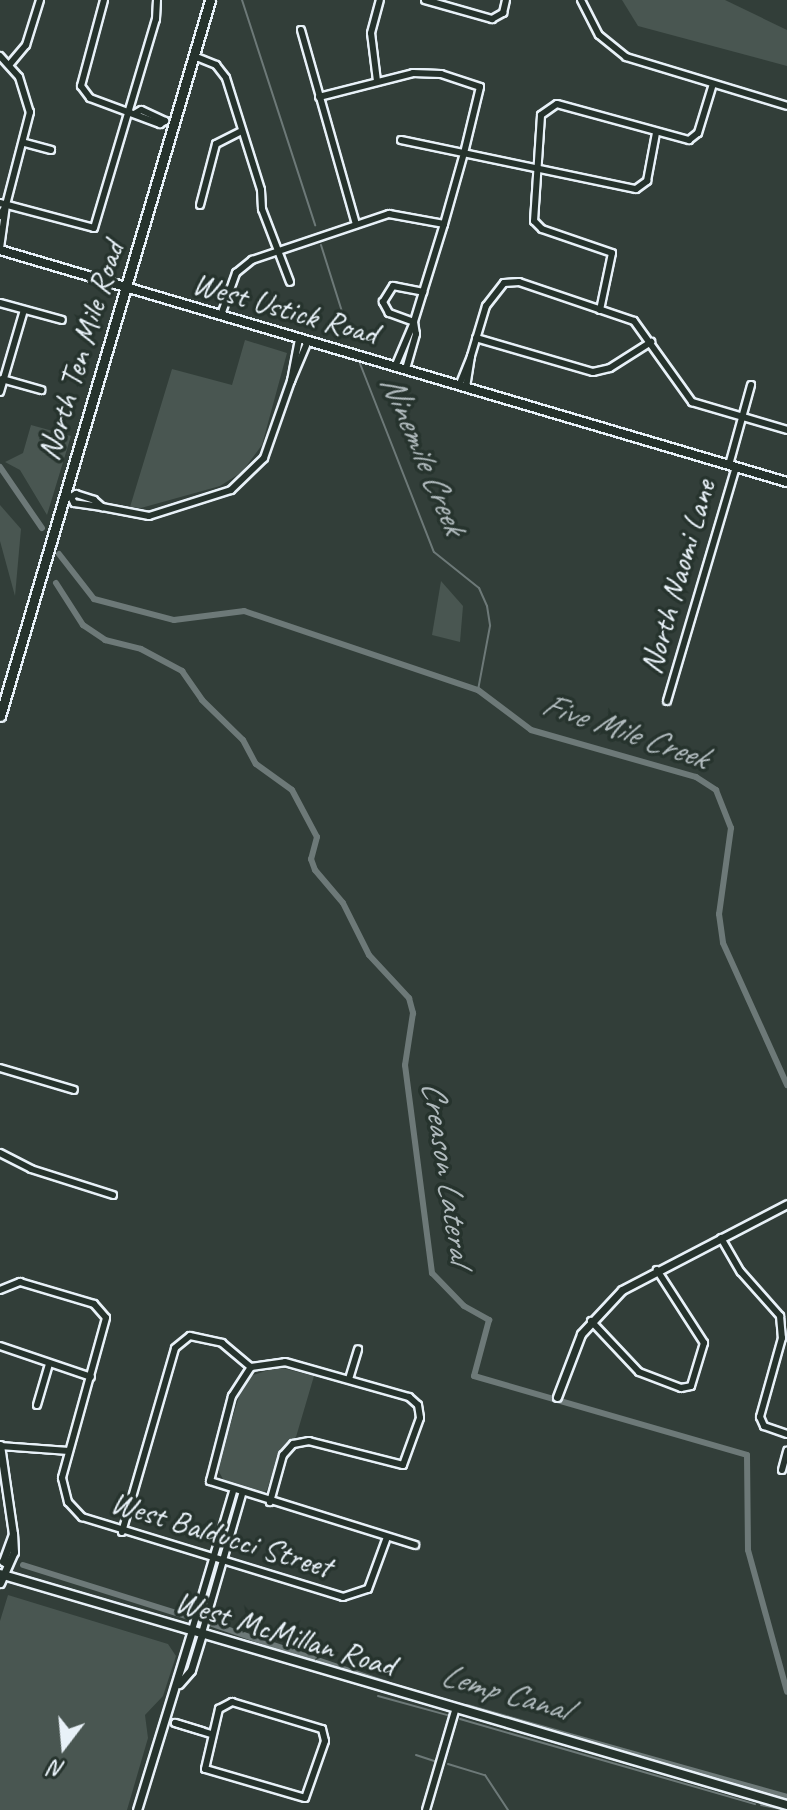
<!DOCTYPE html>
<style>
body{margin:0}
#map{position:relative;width:787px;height:1810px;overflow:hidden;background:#323e39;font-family:Caveat,sans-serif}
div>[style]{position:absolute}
.green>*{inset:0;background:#495651}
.stream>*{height:2px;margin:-1px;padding:0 1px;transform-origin:1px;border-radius:1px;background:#6d7978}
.canal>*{height:6px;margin:-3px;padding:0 3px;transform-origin:3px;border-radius:3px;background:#6d7978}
.roads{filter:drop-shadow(2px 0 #e8f1f8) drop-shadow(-2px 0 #e8f1f8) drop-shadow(0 2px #e8f1f8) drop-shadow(0 -2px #e8f1f8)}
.minor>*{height:6px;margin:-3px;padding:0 3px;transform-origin:3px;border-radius:3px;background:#26332d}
.tertiary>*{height:7px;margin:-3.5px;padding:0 3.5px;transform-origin:3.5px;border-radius:3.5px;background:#26332d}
.secondary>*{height:8px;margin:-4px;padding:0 4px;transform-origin:4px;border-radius:4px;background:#26332d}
.primary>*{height:9px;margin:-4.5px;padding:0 4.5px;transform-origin:4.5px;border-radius:4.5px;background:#26332d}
span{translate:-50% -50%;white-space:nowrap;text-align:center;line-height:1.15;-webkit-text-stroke:7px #26332d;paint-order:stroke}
.street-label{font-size:32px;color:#e8f1f8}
.water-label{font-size:34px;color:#b1bbbe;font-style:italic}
.north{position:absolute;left:24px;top:1706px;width:80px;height:80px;-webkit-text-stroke:6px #26332d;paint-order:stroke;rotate:196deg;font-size:22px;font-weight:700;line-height:32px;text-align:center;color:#e8f1f8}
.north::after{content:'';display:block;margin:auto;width:28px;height:36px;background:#e8f1f8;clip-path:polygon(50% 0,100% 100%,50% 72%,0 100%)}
</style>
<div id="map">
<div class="green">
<div style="clip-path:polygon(622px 0,725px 0,787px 30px,787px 66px,638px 26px)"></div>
<div style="clip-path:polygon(245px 340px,287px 353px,262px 445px,242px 472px,220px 486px,141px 508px,130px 507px,172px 369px,232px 385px)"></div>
<div style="clip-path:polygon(31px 425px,71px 436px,47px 515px,20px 470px,5px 462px,23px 453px)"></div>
<div style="clip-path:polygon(0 505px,21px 529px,15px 596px,0 541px)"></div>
<div style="clip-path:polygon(441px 581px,463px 606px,460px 642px,432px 635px)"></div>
<div style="clip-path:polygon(278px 1367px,314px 1376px,296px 1437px,280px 1450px,267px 1490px,261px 1494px,225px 1483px,217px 1468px,241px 1390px,253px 1375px)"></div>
<div style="clip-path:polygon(8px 1595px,168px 1644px,176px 1656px,163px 1696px,145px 1715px,148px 1738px,127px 1810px,0 1810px,0 1621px)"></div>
</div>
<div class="stream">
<div style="left:242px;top:0;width:237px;rotate:72deg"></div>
<div style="left:321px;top:245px;width:96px;rotate:72.5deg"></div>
<div style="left:359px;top:361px;width:205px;rotate:68.6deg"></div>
<div style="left:434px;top:552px;width:58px;rotate:38.7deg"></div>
<div style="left:479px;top:588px;width:20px;rotate:66deg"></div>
<div style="left:487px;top:606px;width:20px;rotate:81deg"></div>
<div style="left:490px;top:626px;width:65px;rotate:100.6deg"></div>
<div style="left:378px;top:1696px;width:72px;rotate:15.4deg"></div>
<div style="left:460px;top:1719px;width:307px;rotate:16.1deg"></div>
<div style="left:416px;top:1755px;width:20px;rotate:18deg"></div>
<div style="left:448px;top:1764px;width:39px;rotate:17deg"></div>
<div style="left:485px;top:1775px;width:42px;rotate:56.7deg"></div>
<div style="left:761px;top:1805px;width:25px;rotate:11deg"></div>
</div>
<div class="canal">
<div style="left:0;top:467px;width:74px;rotate:55.5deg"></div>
<div style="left:59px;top:554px;width:57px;rotate:52.1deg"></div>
<div style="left:94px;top:599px;width:83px;rotate:14.7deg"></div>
<div style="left:174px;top:620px;width:71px;rotate:-7.3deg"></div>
<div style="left:244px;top:611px;width:247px;rotate:18.7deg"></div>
<div style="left:478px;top:690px;width:66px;rotate:37deg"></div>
<div style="left:531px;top:730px;width:172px;rotate:15.9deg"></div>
<div style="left:696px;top:777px;width:24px;rotate:33deg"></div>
<div style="left:716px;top:790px;width:41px;rotate:68.5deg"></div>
<div style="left:731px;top:828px;width:87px;rotate:97.9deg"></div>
<div style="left:719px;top:914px;width:29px;rotate:82deg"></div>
<div style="left:723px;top:943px;width:156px;rotate:65.7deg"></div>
<div style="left:56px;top:583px;width:50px;rotate:57.3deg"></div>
<div style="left:83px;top:625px;width:27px;rotate:34deg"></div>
<div style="left:105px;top:640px;width:37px;rotate:14deg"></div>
<div style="left:141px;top:649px;width:47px;rotate:28.2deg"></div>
<div style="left:182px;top:671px;width:35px;rotate:55deg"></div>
<div style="left:202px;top:700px;width:57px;rotate:44.3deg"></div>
<div style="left:243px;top:740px;width:27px;rotate:62deg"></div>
<div style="left:256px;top:764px;width:44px;rotate:35.8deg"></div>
<div style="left:292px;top:790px;width:53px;rotate:62deg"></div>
<div style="left:317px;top:837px;width:23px;rotate:105deg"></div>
<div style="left:311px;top:859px;width:12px;rotate:70deg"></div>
<div style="left:315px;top:870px;width:43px;rotate:49.7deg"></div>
<div style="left:343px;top:903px;width:58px;rotate:63.4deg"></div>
<div style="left:369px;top:955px;width:59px;rotate:47.1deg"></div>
<div style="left:409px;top:998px;width:16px;rotate:75deg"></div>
<div style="left:413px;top:1013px;width:53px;rotate:98.7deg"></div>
<div style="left:405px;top:1065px;width:210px;rotate:82.6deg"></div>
<div style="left:432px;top:1273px;width:46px;rotate:45.9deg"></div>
<div style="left:464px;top:1306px;width:29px;rotate:29deg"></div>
<div style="left:489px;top:1320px;width:58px;rotate:105deg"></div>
<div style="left:474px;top:1376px;width:284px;rotate:16.1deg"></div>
<div style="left:747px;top:1455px;width:95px;rotate:89.4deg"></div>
<div style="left:748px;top:1550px;width:147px;rotate:74.6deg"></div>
<div style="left:23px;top:1565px;width:171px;rotate:17.4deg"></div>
<div style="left:212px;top:1624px;width:185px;rotate:18.9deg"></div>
<div style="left:467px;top:1707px;width:332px;rotate:15.7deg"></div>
</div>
<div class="roads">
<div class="minor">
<div style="left:104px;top:0;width:89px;rotate:105deg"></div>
<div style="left:81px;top:86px;width:15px;rotate:53deg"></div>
<div style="left:90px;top:98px;width:75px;rotate:20.4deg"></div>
<div style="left:160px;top:124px;width:6px;rotate:-31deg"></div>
<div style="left:165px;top:121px;width:26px;rotate:-155deg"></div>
<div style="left:141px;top:110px;width:6px;rotate:149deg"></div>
<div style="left:425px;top:0;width:70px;rotate:15.8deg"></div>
<div style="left:492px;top:19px;width:13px;rotate:-29deg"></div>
<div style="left:503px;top:13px;width:13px;rotate:-77deg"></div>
<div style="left:581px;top:0;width:39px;rotate:63deg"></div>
<div style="left:599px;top:35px;width:35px;rotate:39deg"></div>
<div style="left:626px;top:57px;width:168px;rotate:16.9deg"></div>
<div style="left:301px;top:30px;width:202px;rotate:74.2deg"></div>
<div style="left:0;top:56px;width:28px;rotate:48deg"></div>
<div style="left:19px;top:77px;width:37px;rotate:73deg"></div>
<div style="left:30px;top:112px;width:96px;rotate:104.5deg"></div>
<div style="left:194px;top:56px;width:24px;rotate:22deg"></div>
<div style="left:216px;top:65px;width:16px;rotate:52deg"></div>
<div style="left:226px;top:78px;width:117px;rotate:72.6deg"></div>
<div style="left:261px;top:190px;width:19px;rotate:87deg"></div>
<div style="left:262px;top:209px;width:78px;rotate:69deg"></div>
<div style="left:10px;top:64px;width:25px;rotate:-50deg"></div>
<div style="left:26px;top:45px;width:47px;rotate:-72.7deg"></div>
<div style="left:377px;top:81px;width:48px;rotate:-97.1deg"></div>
<div style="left:371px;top:33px;width:34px;rotate:-75deg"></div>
<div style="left:319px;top:97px;width:97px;rotate:-14.3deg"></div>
<div style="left:413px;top:73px;width:28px;rotate:2deg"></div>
<div style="left:441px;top:74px;width:41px;rotate:18.4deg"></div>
<div style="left:480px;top:87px;width:68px;rotate:103.6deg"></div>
<div style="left:464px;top:153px;width:74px;rotate:105.7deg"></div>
<div style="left:444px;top:224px;width:71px;rotate:107.2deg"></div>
<div style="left:423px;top:292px;width:31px;rotate:107deg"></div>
<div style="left:414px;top:322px;width:27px;rotate:-160deg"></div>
<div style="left:389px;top:313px;width:13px;rotate:-119deg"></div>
<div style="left:383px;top:302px;width:19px;rotate:-58deg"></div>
<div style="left:393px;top:286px;width:31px;rotate:11deg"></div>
<div style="left:401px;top:140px;width:240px;rotate:11.8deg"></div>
<div style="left:636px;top:189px;width:14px;rotate:-36deg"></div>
<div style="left:647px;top:181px;width:49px;rotate:-79.4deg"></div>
<div style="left:25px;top:143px;width:27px;rotate:15deg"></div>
<div style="left:0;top:203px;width:97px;rotate:14.9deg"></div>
<div style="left:94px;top:228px;width:218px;rotate:-73.5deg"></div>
<div style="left:156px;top:19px;width:19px;rotate:-87deg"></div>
<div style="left:200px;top:205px;width:63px;rotate:-75.3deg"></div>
<div style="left:216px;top:144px;width:29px;rotate:-27deg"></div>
<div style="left:0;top:216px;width:13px;rotate:-61deg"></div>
<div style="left:6px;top:205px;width:43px;rotate:97.9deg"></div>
<div style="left:0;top:303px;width:64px;rotate:15.3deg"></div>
<div style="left:600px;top:310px;width:58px;rotate:-78.1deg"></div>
<div style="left:612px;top:253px;width:74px;rotate:-161.1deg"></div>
<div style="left:542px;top:229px;width:11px;rotate:-135deg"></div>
<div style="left:534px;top:221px;width:106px;rotate:-86.2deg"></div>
<div style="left:541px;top:115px;width:19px;rotate:-35deg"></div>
<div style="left:557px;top:104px;width:137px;rotate:15.3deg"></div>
<div style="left:689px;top:140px;width:11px;rotate:-38deg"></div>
<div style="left:698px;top:133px;width:51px;rotate:-73deg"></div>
<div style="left:221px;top:315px;width:45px;rotate:-70.3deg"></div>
<div style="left:236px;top:273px;width:21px;rotate:-39deg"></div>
<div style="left:252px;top:260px;width:145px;rotate:-18.6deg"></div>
<div style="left:389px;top:214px;width:56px;rotate:10.3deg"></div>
<div style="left:476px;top:338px;width:122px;rotate:16.2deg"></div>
<div style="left:593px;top:372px;width:17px;rotate:-13deg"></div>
<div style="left:610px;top:368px;width:49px;rotate:-32.4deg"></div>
<div style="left:299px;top:339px;width:43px;rotate:100.8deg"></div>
<div style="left:291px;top:381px;width:43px;rotate:-67deg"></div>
<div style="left:471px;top:356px;width:52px;rotate:-73.3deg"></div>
<div style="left:486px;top:306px;width:29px;rotate:-52deg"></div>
<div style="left:504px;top:283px;width:15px;rotate:-4deg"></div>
<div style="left:519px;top:282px;width:121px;rotate:18.7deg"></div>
<div style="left:634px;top:321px;width:100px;rotate:54.4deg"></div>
<div style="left:692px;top:402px;width:99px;rotate:16.4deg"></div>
<div style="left:395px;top:367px;width:49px;rotate:-67.1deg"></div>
<div style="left:414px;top:322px;width:12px;rotate:81deg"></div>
<div style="left:416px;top:334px;width:37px;rotate:106deg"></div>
<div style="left:2px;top:379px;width:41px;rotate:15.8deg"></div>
<div style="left:459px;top:386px;width:32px;rotate:-68deg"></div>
<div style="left:471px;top:356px;width:32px;rotate:99deg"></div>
<div style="left:0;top:392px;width:85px;rotate:-73.7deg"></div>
<div style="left:729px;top:465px;width:83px;rotate:-74.6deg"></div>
<div style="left:76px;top:494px;width:19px;rotate:18deg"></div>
<div style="left:94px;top:500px;width:11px;rotate:41deg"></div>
<div style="left:102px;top:507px;width:28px;rotate:-172deg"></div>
<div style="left:74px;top:503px;width:7px;rotate:-117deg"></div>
<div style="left:71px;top:497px;width:6px;rotate:-31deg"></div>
<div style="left:102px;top:507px;width:48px;rotate:10.8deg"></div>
<div style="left:149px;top:516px;width:86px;rotate:-17.6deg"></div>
<div style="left:231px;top:490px;width:46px;rotate:-44.1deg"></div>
<div style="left:264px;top:458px;width:82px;rotate:-70.7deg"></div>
<div style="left:667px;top:701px;width:244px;rotate:-73.6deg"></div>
<div style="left:0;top:1068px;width:77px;rotate:16.6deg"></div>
<div style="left:0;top:1153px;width:35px;rotate:27deg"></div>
<div style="left:31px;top:1169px;width:86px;rotate:17.6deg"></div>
<div style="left:721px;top:1238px;width:39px;rotate:60deg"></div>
<div style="left:741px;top:1272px;width:59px;rotate:48.4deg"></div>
<div style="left:780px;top:1316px;width:22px;rotate:85deg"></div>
<div style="left:782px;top:1338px;width:82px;rotate:105.6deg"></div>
<div style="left:760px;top:1417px;width:10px;rotate:66deg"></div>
<div style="left:764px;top:1426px;width:24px;rotate:19deg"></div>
<div style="left:0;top:1290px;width:22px;rotate:-22deg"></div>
<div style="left:20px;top:1282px;width:77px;rotate:16.6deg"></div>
<div style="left:94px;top:1304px;width:18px;rotate:49deg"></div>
<div style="left:106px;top:1318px;width:166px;rotate:105.4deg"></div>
<div style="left:62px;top:1478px;width:25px;rotate:76deg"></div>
<div style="left:68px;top:1502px;width:21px;rotate:47deg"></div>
<div style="left:82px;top:1517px;width:273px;rotate:17deg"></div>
<div style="left:343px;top:1597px;width:26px;rotate:-18deg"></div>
<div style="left:368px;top:1589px;width:55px;rotate:-69.9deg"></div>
<div style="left:591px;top:1321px;width:70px;rotate:46.7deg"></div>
<div style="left:639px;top:1372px;width:45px;rotate:20.9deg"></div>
<div style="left:681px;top:1388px;width:10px;rotate:-11deg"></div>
<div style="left:691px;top:1386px;width:45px;rotate:-73.2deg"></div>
<div style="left:704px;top:1343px;width:87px;rotate:-122.8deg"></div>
<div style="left:0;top:1346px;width:96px;rotate:18.8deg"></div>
<div style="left:251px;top:1367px;width:35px;rotate:123deg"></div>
<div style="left:232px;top:1396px;width:88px;rotate:104.5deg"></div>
<div style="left:210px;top:1481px;width:215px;rotate:17.3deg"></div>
<div style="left:349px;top:1379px;width:31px;rotate:-73deg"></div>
<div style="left:37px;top:1405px;width:43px;rotate:-73.7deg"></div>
<div style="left:0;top:1446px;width:69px;rotate:4.1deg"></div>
<div style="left:782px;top:1470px;width:20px;rotate:-75deg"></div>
<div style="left:122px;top:1532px;width:191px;rotate:-73.9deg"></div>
<div style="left:175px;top:1348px;width:19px;rotate:-39deg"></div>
<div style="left:190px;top:1336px;width:33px;rotate:12deg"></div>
<div style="left:222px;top:1343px;width:38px;rotate:40deg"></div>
<div style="left:251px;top:1367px;width:34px;rotate:-8deg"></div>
<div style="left:285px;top:1362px;width:129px;rotate:15.8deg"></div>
<div style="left:409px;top:1397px;width:12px;rotate:42deg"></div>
<div style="left:418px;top:1405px;width:13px;rotate:81deg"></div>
<div style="left:420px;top:1418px;width:50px;rotate:109.9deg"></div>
<div style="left:403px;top:1465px;width:97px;rotate:-165.7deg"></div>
<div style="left:309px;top:1441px;width:16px;rotate:169deg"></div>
<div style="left:293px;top:1444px;width:15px;rotate:132deg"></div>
<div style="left:283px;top:1455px;width:49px;rotate:105.5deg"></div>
<div style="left:192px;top:1630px;width:144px;rotate:-73.5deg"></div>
<div style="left:202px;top:1633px;width:145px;rotate:-73.9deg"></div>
<div style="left:232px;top:1702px;width:94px;rotate:16.7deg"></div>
<div style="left:322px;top:1729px;width:12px;rotate:76deg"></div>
<div style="left:325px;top:1741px;width:60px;rotate:109.3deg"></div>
<div style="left:305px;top:1798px;width:104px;rotate:-163.8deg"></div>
<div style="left:205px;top:1769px;width:62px;rotate:-76.9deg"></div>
<div style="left:219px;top:1709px;width:15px;rotate:-28deg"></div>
<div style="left:202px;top:1731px;width:28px;rotate:-163deg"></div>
<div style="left:175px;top:1723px;width:38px;rotate:17deg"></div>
<div style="left:426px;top:1810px;width:103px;rotate:-73.7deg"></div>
</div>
<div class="tertiary">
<div style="left:557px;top:1397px;width:67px;rotate:-69.1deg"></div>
<div style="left:581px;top:1334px;width:60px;rotate:-47deg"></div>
<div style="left:622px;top:1290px;width:186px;rotate:-27.5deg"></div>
<div style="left:0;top:1445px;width:90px;rotate:81.7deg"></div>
<div style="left:0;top:1583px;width:34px;rotate:-66deg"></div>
<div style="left:14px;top:1552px;width:18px;rotate:-93deg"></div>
<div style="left:13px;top:1534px;width:29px;rotate:110deg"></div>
<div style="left:3px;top:1561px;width:4px;rotate:34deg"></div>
<div style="left:179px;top:1684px;width:18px;rotate:-49deg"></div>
<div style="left:191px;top:1670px;width:39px;rotate:-73deg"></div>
<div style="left:137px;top:1810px;width:188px;rotate:-73deg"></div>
</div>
<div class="secondary">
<div style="left:0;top:250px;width:820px;rotate:16.43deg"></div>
<div style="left:0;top:1574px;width:820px;rotate:16.36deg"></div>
</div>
<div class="primary">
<div style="left:0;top:716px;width:746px;rotate:-73.65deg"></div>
</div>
</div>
<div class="street-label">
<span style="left:285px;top:309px;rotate:16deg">West Ustick Road</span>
<span style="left:81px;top:351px;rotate:-73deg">North Ten Mile Road</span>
<span style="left:678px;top:577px;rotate:-74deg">North Naomi Lane</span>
<span style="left:221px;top:1535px;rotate:17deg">West Balducci Street</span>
<span style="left:285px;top:1634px;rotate:17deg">West McMillan Road</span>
</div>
<div class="water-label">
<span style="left:424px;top:454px;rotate:67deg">Ninemile Creek</span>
<span style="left:625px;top:730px;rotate:19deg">Five Mile Creek</span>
<span style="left:448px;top:1172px;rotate:81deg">Creason Lateral</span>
<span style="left:505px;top:1691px;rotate:16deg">Lemp Canal</span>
</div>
<div class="north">N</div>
</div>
